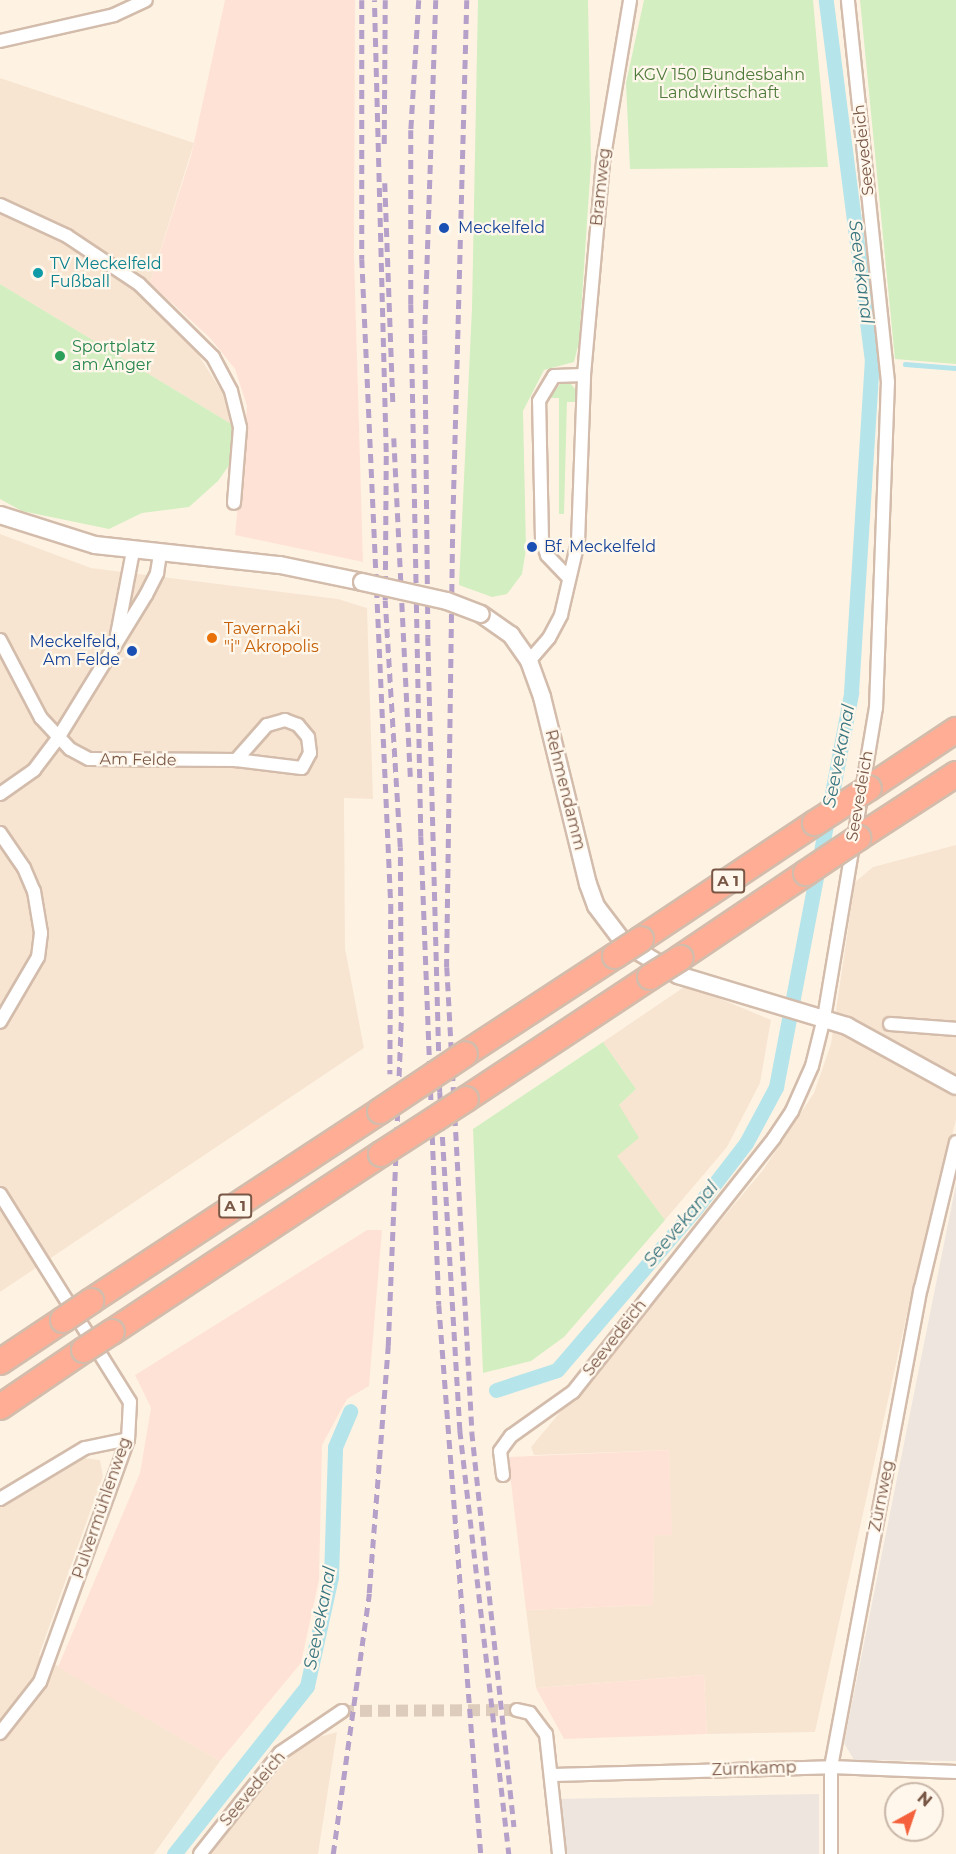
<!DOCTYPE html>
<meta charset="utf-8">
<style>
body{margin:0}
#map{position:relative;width:956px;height:1854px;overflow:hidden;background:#fef3e3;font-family:Montserrat,sans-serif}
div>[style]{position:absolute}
.residential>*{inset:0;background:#f7e5d1}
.commercial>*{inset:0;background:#ffe2d6}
.industrial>*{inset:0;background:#ede5de}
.green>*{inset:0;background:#d3eec0}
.stream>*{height:4.5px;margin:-2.25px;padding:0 2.25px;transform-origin:2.25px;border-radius:2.25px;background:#b5e4ea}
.canal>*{height:15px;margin:-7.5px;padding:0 7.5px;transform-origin:7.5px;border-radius:7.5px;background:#b5e4ea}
.minor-tunnel>*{height:12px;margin-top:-6px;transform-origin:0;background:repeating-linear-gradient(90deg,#ddccbc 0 12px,transparent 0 18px)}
.roads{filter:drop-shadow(2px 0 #d3bcab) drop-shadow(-2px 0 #d3bcab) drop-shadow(0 2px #d3bcab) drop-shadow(0 -2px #d3bcab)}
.minor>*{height:12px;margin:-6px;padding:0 6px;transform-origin:6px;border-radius:6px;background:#fff}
.tertiary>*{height:16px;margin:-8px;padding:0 8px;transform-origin:8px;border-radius:8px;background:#fff}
.motorway>*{height:24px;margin:-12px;padding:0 12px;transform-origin:12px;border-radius:12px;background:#ffad94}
.rail>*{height:4.5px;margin-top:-2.25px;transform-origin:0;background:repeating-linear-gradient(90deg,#b5a0c9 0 9px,transparent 0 15px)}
.bridges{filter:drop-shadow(2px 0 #d3bcab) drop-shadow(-2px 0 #d3bcab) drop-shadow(0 2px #d3bcab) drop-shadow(0 -2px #d3bcab)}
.tertiary-bridge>*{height:16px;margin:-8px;padding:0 8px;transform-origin:8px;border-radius:8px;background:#fff}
.motorway-bridge>*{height:24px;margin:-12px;padding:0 12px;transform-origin:12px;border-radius:12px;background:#ffad94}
.dots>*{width:16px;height:16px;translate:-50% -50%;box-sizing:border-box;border:3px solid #fff7eb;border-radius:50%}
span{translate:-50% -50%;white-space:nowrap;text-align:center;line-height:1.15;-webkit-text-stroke:4.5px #fff7eb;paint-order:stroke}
.shield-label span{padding:2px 4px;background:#fff7eb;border:2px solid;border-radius:4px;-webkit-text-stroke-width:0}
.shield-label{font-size:15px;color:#795746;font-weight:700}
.park-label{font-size:16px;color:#4e7a3b}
.street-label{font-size:16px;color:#795746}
.transit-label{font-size:16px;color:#164399}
.left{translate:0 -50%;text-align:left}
.right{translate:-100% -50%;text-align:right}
.culture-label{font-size:16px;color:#0d838f}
.leisure-label{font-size:16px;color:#27864d}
.food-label{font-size:16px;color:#c56008}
.water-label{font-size:18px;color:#387680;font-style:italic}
.north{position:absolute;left:884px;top:1782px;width:60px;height:60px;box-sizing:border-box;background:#fff7eb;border:2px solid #c9b7a9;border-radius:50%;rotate:40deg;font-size:16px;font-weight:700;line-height:24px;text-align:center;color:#795746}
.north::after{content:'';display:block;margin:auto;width:21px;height:27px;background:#f4613c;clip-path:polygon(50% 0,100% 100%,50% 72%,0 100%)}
</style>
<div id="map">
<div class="residential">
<div style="clip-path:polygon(0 78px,194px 143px,150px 283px,141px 297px,191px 343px,225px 397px,233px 425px,0 284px)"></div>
<div style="clip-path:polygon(0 534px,91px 568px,338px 599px,367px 608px,373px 799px,344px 798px,345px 948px,364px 1048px,0 1292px)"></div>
<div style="clip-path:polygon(956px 845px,956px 1120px,912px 1291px,815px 1732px,707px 1734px,704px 1675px,536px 1688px,526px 1610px,653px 1605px,654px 1535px,671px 1535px,669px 1450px,534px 1455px,531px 1447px,763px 1170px,814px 1093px,831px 1044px,855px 882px,873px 867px)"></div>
<div style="clip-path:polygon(687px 985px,771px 1020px,760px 1083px,727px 1147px,665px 1220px,616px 1155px,619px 1105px,636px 1089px,603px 1042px)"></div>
<div style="clip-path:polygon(83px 1458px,100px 1460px,103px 1476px,39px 1655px,220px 1761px,154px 1854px,0 1854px,0 1507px)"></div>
<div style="clip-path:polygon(337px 1732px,318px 1854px,211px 1854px,284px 1761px,309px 1740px)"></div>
</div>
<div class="commercial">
<div style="clip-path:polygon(225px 0,355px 0,354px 255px,363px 562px,235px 535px,247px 406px,235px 369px,210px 338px,150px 283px,191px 156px)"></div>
<div style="clip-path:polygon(367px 1230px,382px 1230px,369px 1386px,347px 1399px,322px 1445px,319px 1580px,301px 1663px,220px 1761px,58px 1667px,140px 1473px,151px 1408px,135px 1375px)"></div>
<div style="clip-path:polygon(669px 1450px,672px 1535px,654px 1535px,653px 1605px,526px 1610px,508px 1457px)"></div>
<div style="clip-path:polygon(704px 1675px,707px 1734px,564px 1739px,536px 1688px)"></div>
</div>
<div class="industrial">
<div style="clip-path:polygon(956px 1184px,956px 1761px,854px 1760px,844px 1743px)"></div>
<div style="clip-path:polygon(819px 1794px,819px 1854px,562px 1854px,555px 1799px)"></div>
</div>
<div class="green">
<div style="clip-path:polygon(478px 0,588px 0,591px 163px,579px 342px,574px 362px,544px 370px,523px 411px,526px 549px,522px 574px,507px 594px,492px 597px,459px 585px,472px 308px)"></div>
<div style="clip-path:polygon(644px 0,813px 0,828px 167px,630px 169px,626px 83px)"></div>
<div style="clip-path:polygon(860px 0,956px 0,956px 364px,895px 359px)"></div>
<div style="clip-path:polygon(0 284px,233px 425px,232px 461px,218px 481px,189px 507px,142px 513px,109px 529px,22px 511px,0 499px)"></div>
<div style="clip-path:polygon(561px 383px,571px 384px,577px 391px,577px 402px,567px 402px,564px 514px,559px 514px,559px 398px,549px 398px)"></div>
<div style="clip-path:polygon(603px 1042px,636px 1089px,619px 1105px,639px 1138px,617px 1156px,665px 1220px,564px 1337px,531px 1361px,483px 1373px,473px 1129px)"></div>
</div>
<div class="stream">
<div style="left:905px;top:364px;width:51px;rotate:4.5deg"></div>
</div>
<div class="canal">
<div style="left:496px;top:1390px;width:64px;rotate:-18.2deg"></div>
<div style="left:557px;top:1370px;width:213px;rotate:-49.4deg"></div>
<div style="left:696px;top:1208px;width:82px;rotate:-52.4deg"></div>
<div style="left:746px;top:1143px;width:64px;rotate:-61.8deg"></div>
<div style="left:776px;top:1087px;width:402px;rotate:-79.2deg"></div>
<div style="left:851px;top:692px;width:332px;rotate:-86.4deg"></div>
<div style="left:872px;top:361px;width:364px;rotate:-97.3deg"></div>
<div style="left:174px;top:1854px;width:214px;rotate:-51.6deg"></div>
<div style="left:307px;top:1686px;width:112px;rotate:-77.6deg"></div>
<div style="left:331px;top:1577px;width:130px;rotate:-88.2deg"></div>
<div style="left:335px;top:1447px;width:39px;rotate:-67deg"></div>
</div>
<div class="minor-tunnel">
<div style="left:342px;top:1711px;width:175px;rotate:-0.3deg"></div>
</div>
<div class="roads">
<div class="minor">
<div style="left:0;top:41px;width:117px;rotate:-12.8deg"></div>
<div style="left:114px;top:15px;width:35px;rotate:-25deg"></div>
<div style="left:0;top:205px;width:74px;rotate:24.8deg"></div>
<div style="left:67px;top:236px;width:87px;rotate:33.7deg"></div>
<div style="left:139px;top:284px;width:104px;rotate:44.6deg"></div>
<div style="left:213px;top:357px;width:38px;rotate:62deg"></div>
<div style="left:231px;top:391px;width:38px;rotate:76deg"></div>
<div style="left:240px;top:428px;width:75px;rotate:94.6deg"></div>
<div style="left:568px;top:577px;width:30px;rotate:-134deg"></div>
<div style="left:547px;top:555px;width:16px;rotate:-108deg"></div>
<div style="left:542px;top:540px;width:139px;rotate:-91.2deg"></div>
<div style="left:539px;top:401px;width:29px;rotate:-59deg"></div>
<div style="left:554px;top:376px;width:30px;rotate:-2deg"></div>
<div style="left:117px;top:635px;width:86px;rotate:-79.2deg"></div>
<div style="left:0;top:640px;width:88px;rotate:62.3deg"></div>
<div style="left:41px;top:718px;width:42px;rotate:46.9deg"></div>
<div style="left:70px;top:749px;width:21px;rotate:28deg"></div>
<div style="left:89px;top:759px;width:147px;rotate:0.4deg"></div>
<div style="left:236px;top:760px;width:66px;rotate:6.9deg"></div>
<div style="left:302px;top:768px;width:17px;rotate:-62deg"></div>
<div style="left:310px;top:753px;width:16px;rotate:-97deg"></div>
<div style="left:308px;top:737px;width:16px;rotate:-130deg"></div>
<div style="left:298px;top:725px;width:14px;rotate:-159deg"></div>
<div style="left:285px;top:720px;width:19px;rotate:164deg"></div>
<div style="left:267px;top:725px;width:47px;rotate:131.5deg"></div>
<div style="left:529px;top:661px;width:30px;rotate:-49deg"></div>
<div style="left:549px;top:638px;width:26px;rotate:-62deg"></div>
<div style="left:561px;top:615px;width:75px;rotate:-76.9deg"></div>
<div style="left:578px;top:542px;width:167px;rotate:-87.9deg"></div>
<div style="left:584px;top:375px;width:214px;rotate:-84.9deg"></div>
<div style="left:603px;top:162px;width:164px;rotate:-80.5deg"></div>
<div style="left:0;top:794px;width:42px;rotate:-35.2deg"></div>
<div style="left:34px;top:770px;width:40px;rotate:-53deg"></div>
<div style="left:58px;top:738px;width:168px;rotate:-58.4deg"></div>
<div style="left:146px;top:595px;width:25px;rotate:-63deg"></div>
<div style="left:157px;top:573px;width:20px;rotate:-81deg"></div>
<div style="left:0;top:833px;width:42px;rotate:55.6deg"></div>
<div style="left:24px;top:868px;width:25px;rotate:67deg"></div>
<div style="left:34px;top:891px;width:43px;rotate:80.5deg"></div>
<div style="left:41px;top:933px;width:24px;rotate:97deg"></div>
<div style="left:38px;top:957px;width:75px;rotate:120.3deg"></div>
<div style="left:890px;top:1024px;width:66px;rotate:4.3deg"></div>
<div style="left:0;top:1194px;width:245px;rotate:58deg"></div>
<div style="left:130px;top:1402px;width:37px;rotate:93deg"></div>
<div style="left:128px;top:1439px;width:258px;rotate:109.9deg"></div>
<div style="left:40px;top:1682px;width:65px;rotate:128.1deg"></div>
<div style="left:503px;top:1475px;width:24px;rotate:-97deg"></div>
<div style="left:500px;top:1451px;width:19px;rotate:-54deg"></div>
<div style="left:511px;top:1436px;width:76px;rotate:-35.4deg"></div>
<div style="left:573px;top:1392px;width:324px;rotate:-51.6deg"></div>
<div style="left:774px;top:1138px;width:32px;rotate:-56deg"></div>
<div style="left:792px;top:1111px;width:49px;rotate:-66deg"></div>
<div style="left:812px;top:1066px;width:49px;rotate:-76deg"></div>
<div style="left:824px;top:1018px;width:314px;rotate:-80.5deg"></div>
<div style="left:876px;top:708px;width:326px;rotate:-87.9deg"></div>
<div style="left:888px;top:382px;width:384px;rotate:-96deg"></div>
<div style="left:0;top:1499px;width:99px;rotate:-31deg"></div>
<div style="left:85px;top:1448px;width:44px;rotate:-11.8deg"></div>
<div style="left:517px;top:1710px;width:13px;rotate:13deg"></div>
<div style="left:530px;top:1713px;width:26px;rotate:53deg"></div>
<div style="left:546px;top:1734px;width:121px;rotate:83.8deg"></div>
<div style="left:553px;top:1775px;width:278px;rotate:-1.6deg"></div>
<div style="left:831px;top:1767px;width:125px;rotate:2.3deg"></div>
<div style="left:200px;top:1854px;width:129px;rotate:-51.6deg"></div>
<div style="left:280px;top:1753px;width:75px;rotate:-34.1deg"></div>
<div style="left:831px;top:1854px;width:87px;rotate:-90deg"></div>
<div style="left:831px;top:1767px;width:487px;rotate:-79.4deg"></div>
<div style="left:921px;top:1288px;width:150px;rotate:-76.5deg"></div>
</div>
<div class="tertiary">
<div style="left:0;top:515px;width:100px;rotate:17.5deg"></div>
<div style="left:95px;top:545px;width:186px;rotate:6.2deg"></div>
<div style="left:280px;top:565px;width:84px;rotate:11.7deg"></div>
<div style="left:481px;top:614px;width:37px;rotate:35deg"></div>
<div style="left:511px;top:635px;width:32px;rotate:55deg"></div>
<div style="left:529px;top:661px;width:38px;rotate:70deg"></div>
<div style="left:542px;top:697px;width:193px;rotate:76.2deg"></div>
<div style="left:588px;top:884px;width:23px;rotate:70deg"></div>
<div style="left:596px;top:906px;width:46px;rotate:52.9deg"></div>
<div style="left:624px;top:943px;width:63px;rotate:30.7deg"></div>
<div style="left:678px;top:975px;width:177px;rotate:16.8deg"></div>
<div style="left:847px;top:1026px;width:124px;rotate:28.8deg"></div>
</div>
<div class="motorway">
<div style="left:869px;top:788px;width:105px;rotate:-33.7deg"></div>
<div style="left:858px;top:838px;width:117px;rotate:-33.1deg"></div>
<div style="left:641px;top:939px;width:209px;rotate:-33.7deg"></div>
<div style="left:680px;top:958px;width:152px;rotate:-34deg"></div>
<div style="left:465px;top:1054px;width:179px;rotate:-33.2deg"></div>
<div style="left:466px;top:1099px;width:221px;rotate:-33.5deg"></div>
<div style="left:91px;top:1301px;width:346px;rotate:-33.3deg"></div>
<div style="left:112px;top:1332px;width:323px;rotate:-33.5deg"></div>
<div style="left:0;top:1362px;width:76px;rotate:-33.7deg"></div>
<div style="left:0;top:1407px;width:102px;rotate:-34.2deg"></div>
</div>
</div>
<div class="rail">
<div style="left:362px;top:0;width:259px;rotate:90deg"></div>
<div style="left:362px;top:259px;width:647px;rotate:87.43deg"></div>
<div style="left:391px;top:905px;width:169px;rotate:90.3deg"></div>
<div style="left:419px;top:0;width:130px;rotate:93.5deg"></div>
<div style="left:411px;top:130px;width:174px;rotate:90deg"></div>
<div style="left:411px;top:304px;width:532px;rotate:88.92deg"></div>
<div style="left:421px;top:836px;width:469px;rotate:87.8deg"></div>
<div style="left:439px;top:1305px;width:551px;rotate:85.63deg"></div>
<div style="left:436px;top:0;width:335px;rotate:91.9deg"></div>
<div style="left:425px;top:335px;width:302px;rotate:89.4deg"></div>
<div style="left:428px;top:637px;width:455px;rotate:88.5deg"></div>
<div style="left:440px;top:1092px;width:339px;rotate:86.6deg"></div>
<div style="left:460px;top:1430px;width:427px;rotate:83.4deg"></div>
<div style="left:467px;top:0;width:524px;rotate:91.53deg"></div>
<div style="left:453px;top:524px;width:443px;rotate:90.8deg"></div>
<div style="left:447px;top:967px;width:466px;rotate:86.9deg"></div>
<div style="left:472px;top:1432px;width:397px;rotate:83.9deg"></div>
<div style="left:384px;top:144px;width:144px;rotate:-89.6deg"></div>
<div style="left:385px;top:183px;width:222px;rotate:87.9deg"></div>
<div style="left:394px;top:438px;width:344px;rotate:87.2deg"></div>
<div style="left:333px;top:1854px;width:263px;rotate:-82.1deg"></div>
<div style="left:369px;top:1593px;width:248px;rotate:-85.6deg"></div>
<div style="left:388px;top:1346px;width:330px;rotate:-87.7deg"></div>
<div style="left:401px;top:1016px;width:169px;rotate:-90.3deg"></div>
<div style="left:400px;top:847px;width:247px;rotate:-93.5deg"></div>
<div style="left:385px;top:600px;width:148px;rotate:-89.6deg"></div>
<div style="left:386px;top:452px;width:452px;rotate:-91.5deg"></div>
</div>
<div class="bridges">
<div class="tertiary-bridge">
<div style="left:362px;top:582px;width:87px;rotate:12.6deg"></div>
<div style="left:447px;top:601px;width:36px;rotate:21deg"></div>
</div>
<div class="motorway-bridge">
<div style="left:815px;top:823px;width:64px;rotate:-32.9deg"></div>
<div style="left:806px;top:873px;width:63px;rotate:-33.9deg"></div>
<div style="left:615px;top:956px;width:31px;rotate:-33deg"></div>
<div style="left:650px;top:977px;width:36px;rotate:-32deg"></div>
<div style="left:380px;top:1111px;width:102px;rotate:-33.8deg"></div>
<div style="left:381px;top:1154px;width:101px;rotate:-32.9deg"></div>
<div style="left:63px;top:1320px;width:34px;rotate:-34deg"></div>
<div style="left:84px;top:1350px;width:33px;rotate:-33deg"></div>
</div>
</div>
<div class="dots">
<div style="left:444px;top:228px;background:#1a4fb4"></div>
<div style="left:38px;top:273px;background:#0f9aa8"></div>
<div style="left:60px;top:356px;background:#2e9e5b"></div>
<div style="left:532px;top:547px;background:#1a4fb4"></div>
<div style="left:212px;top:638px;background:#e8710a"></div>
<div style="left:132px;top:651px;background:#1a4fb4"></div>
</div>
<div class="shield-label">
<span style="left:728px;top:881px">A 1</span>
<span style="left:235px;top:1206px">A 1</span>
</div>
<div class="park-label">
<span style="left:719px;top:84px">KGV 150 Bundesbahn<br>Landwirtschaft</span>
</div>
<div class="street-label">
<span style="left:864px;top:150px;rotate:-96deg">Seevedeich</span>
<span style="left:601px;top:187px;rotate:-84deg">Bramweg</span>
<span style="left:138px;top:760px;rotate:1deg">Am Felde</span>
<span style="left:565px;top:790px;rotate:76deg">Rehmendamm</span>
<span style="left:860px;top:796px;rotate:-80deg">Seevedeich</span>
<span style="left:615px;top:1338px;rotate:-52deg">Seevedeich</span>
<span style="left:882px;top:1496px;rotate:-79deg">Zürnweg</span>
<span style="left:102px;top:1508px;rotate:-71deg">Pulvermühlenweg</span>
<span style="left:754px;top:1769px;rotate:-2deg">Zürnkamp</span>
<span style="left:253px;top:1789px;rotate:-50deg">Seevedeich</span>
</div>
<div class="transit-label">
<span class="left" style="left:458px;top:228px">Meckelfeld</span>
<span class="left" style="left:544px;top:547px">Bf. Meckelfeld</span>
<span class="right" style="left:120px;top:651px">Meckelfeld,<br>Am Felde</span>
</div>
<div class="culture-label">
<span class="left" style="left:50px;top:273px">TV Meckelfeld<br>Fußball</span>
</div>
<div class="leisure-label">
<span class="left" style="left:72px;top:356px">Sportplatz<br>am Anger</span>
</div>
<div class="food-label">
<span class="left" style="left:224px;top:638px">Tavernaki<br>"i" Akropolis</span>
</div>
<div class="water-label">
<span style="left:861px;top:272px;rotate:83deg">Seevekanal</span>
<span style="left:839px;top:756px;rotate:-79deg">Seevekanal</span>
<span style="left:681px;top:1224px;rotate:-50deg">Seevekanal</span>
<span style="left:320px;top:1618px;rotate:-79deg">Seevekanal</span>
</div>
<div class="north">N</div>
</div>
